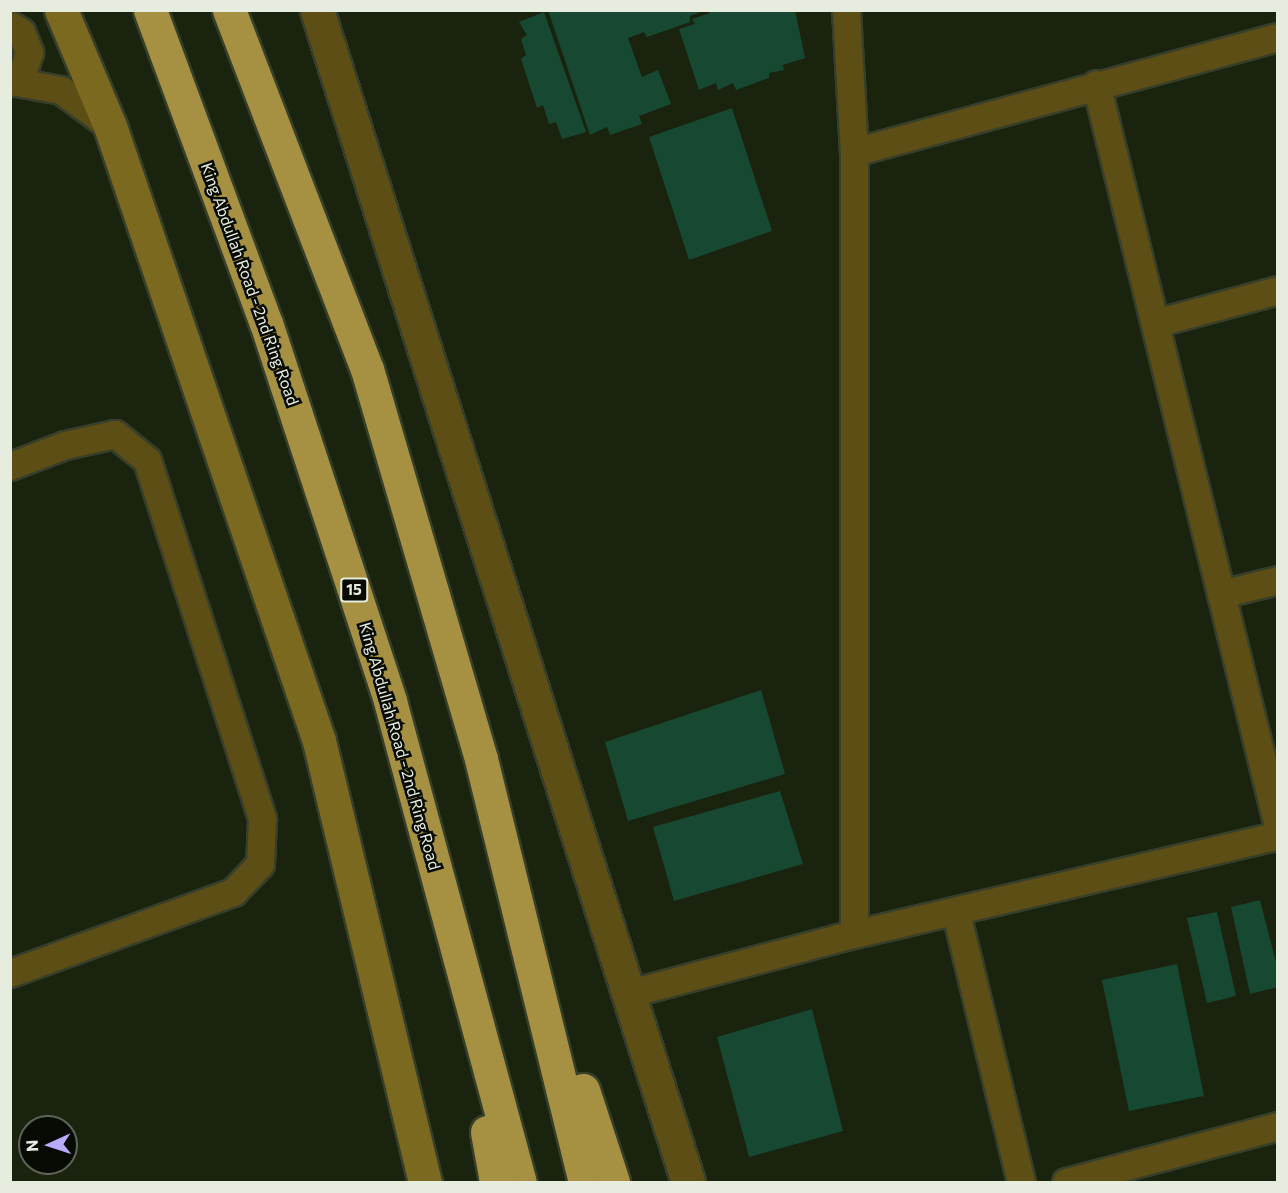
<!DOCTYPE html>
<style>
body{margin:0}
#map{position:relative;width:1288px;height:1193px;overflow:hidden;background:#1a230d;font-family:Commissioner,sans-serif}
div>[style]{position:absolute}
.building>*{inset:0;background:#174831}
.roads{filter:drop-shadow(2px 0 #373f2a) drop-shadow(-2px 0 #373f2a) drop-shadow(0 2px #373f2a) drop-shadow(0 -2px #373f2a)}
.minor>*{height:27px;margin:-13.5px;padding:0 13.5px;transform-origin:13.5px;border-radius:13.5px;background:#5d4e15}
.tertiary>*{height:33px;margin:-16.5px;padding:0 16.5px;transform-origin:16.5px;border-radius:16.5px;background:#5d4e15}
.secondary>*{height:33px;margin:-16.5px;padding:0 16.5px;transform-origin:16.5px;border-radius:16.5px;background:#7c6920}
.motorway>*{height:33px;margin:-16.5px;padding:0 16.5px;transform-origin:16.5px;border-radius:16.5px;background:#a69041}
span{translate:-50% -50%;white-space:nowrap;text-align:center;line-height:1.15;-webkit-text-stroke:5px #070b03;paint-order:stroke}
.shield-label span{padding:2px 4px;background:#070b03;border:2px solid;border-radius:4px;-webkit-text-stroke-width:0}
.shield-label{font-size:15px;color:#e6eddf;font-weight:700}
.street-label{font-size:16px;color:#e6eddf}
.frame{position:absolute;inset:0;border:12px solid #e6eddf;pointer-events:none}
.north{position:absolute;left:18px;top:1115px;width:60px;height:60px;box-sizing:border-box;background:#070b03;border:2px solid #60655b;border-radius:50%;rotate:267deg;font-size:16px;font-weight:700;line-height:24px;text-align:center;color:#e6eddf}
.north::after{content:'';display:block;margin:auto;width:21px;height:27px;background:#b9abf7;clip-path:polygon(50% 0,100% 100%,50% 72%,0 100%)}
</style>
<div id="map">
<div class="building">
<div style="clip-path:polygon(548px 10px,703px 10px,703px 11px,690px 16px,690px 22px,647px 37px,644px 32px,628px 38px,642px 77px,658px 70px,671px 104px,639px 116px,642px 124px,610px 135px,607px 127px,590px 135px)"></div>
<div style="clip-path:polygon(709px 10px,795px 10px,805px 58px,783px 65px,784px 70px,769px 73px,769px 78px,736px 90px,733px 83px,718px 90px,716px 83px,699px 90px,679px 29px,695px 24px,692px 19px,710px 13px)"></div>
<div style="clip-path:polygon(544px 12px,586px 132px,562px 139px,556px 122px,549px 124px,543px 105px,537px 108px,521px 59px,526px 55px,521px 39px,527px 35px,519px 22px)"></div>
<div style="clip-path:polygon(732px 108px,772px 231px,689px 260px,649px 137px)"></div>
<div style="clip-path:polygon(761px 690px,785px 774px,628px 821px,605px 742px)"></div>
<div style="clip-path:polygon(780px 791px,803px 864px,674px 901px,653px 827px)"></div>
<div style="clip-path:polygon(1260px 900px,1278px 970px,1278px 987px,1250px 994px,1231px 907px)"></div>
<div style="clip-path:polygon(1217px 912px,1236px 996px,1207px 1003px,1187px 918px)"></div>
<div style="clip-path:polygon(1177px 964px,1204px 1096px,1129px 1111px,1102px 980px)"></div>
<div style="clip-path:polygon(812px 1009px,843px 1131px,749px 1157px,717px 1037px)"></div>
</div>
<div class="roads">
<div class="minor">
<div style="left:846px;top:10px;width:142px;rotate:86.8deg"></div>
<div style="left:854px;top:152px;width:782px;rotate:90deg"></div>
<div style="left:10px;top:25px;width:13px;rotate:32deg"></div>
<div style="left:21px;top:32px;width:22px;rotate:68deg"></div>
<div style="left:29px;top:52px;width:30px;rotate:107deg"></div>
<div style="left:10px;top:81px;width:52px;rotate:10deg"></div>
<div style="left:61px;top:90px;width:61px;rotate:36.3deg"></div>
<div style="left:1096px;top:84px;width:764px;rotate:76.22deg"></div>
<div style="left:854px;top:152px;width:439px;rotate:-15.2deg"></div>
<div style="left:1155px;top:323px;width:127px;rotate:-15deg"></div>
<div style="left:10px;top:466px;width:59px;rotate:-20.9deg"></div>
<div style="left:65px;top:445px;width:51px;rotate:-12.4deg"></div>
<div style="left:115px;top:434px;width:41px;rotate:39.1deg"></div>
<div style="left:147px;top:460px;width:377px;rotate:72.2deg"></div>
<div style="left:262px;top:819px;width:45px;rotate:92.5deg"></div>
<div style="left:260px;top:864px;width:39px;rotate:134deg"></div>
<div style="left:233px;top:892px;width:237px;rotate:160deg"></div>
<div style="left:1221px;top:594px;width:59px;rotate:-13.8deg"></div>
<div style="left:956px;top:913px;width:277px;rotate:76.4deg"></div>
<div style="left:630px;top:993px;width:232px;rotate:-14.8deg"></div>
<div style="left:854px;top:934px;width:435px;rotate:-13.1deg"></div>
<div style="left:1066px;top:1182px;width:219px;rotate:-14.8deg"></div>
</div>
<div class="tertiary">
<div style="left:317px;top:10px;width:1229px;rotate:72.43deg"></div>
</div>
<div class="secondary">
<div style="left:61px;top:10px;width:126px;rotate:67.1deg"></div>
<div style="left:110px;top:126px;width:650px;rotate:71.23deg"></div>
<div style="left:319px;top:741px;width:454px;rotate:76.5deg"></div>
</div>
<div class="motorway">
<div style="left:150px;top:10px;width:334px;rotate:69.7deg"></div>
<div style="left:266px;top:323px;width:398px;rotate:71.8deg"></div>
<div style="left:390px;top:701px;width:498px;rotate:74.9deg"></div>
<div style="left:229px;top:10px;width:385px;rotate:69deg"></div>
<div style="left:367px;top:369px;width:406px;rotate:73.7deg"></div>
<div style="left:481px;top:759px;width:436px;rotate:76.2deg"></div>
<div style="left:583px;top:1090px;width:97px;rotate:71.9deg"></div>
<div style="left:487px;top:1132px;width:51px;rotate:79.8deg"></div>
</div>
</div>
<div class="shield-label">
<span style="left:354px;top:590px">15</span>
</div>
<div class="street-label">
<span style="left:250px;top:284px;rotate:70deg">King Abdullah Road - 2nd Ring Road</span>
<span style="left:400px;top:746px;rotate:74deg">King Abdullah Road - 2nd Ring Road</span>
</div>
<div class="frame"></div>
<div class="north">N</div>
</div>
